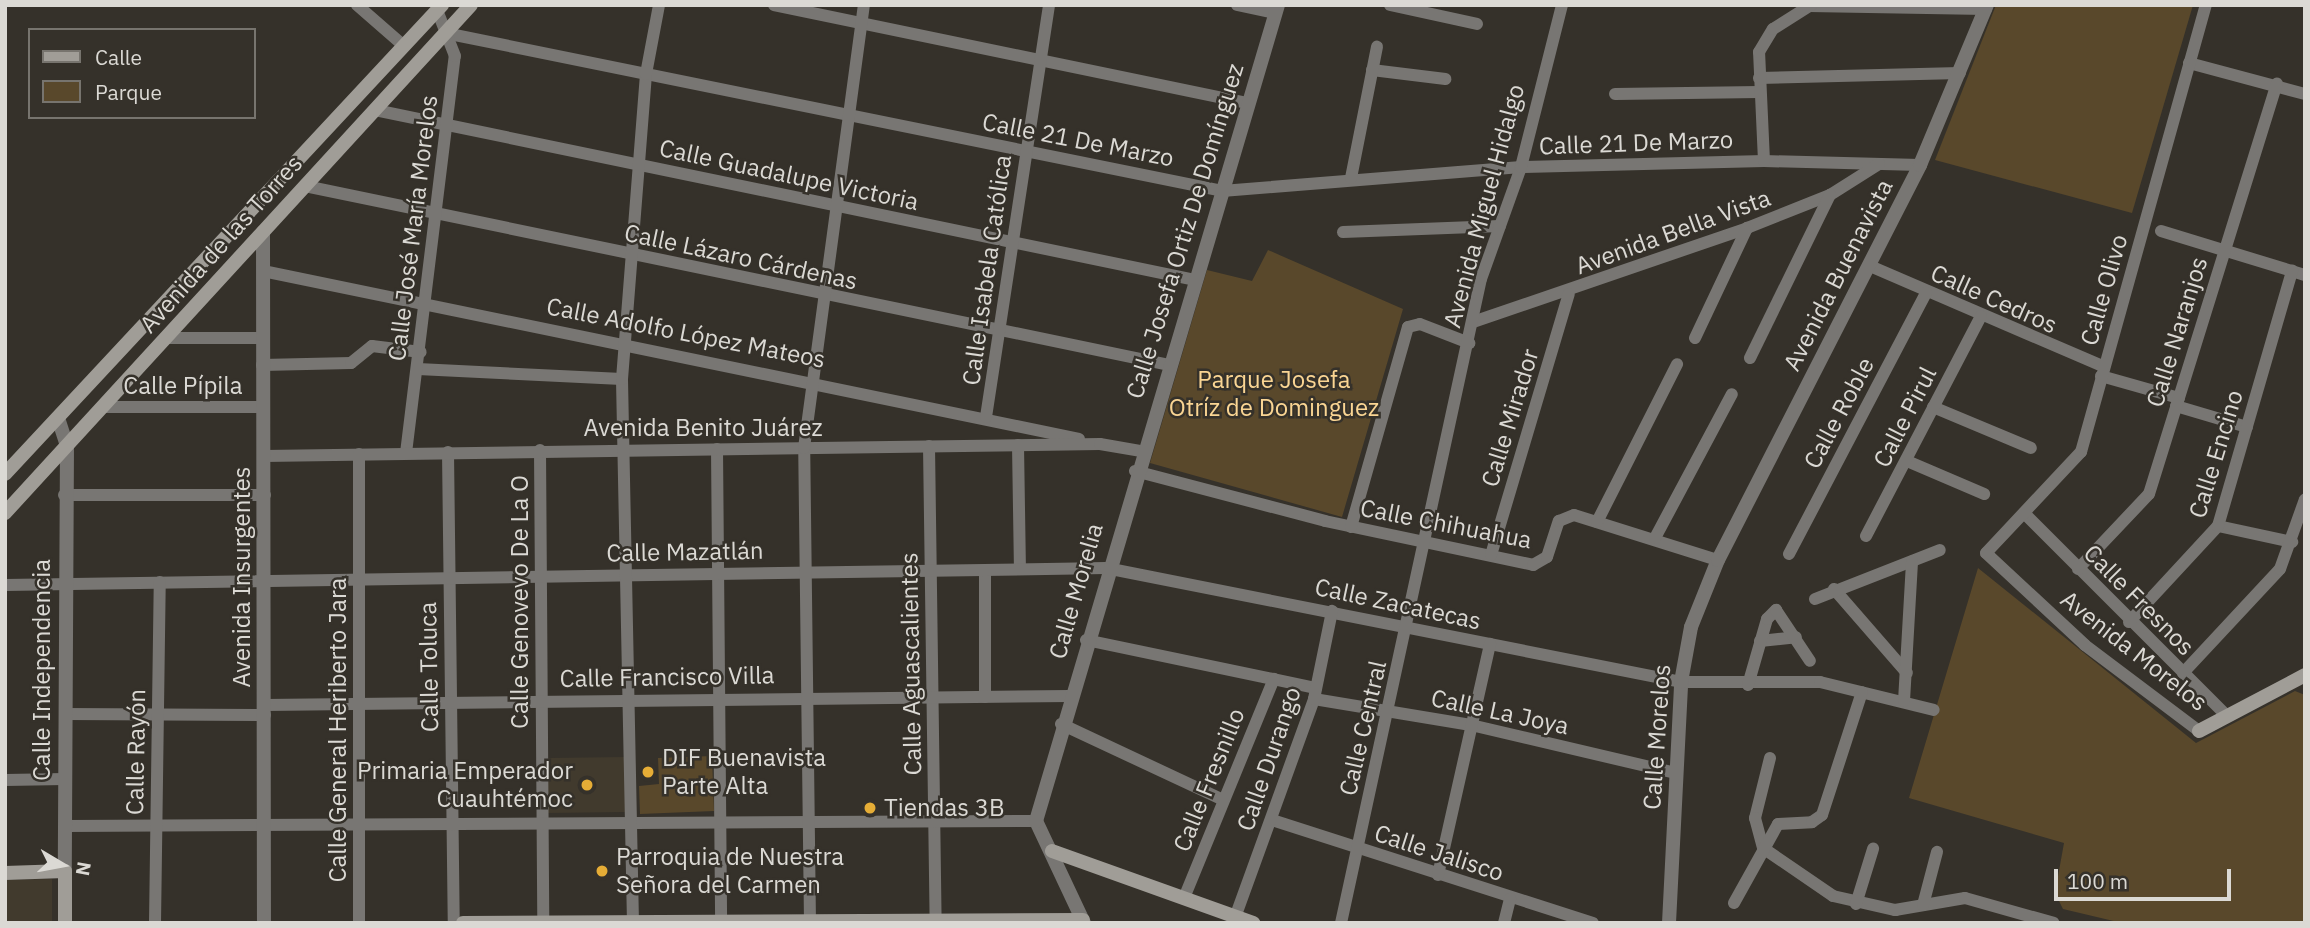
<!DOCTYPE html>
<meta charset="utf-8">
<style>
body{margin:0}
#map{position:relative;width:2310px;height:928px;overflow:hidden;background:#35312a;font-family:"IBM Plex Sans",sans-serif}
div>[style]{position:absolute}
.built>*{inset:0;background:#413a2d}
.green>*{inset:0;background:#59482b}
.minor>*{height:12px;margin:-6px;padding:0 6px;transform-origin:6px;border-radius:6px;background:#787673}
.tertiary>*{height:14px;margin:-7px;padding:0 7px;transform-origin:7px;border-radius:7px;background:#787673}
.secondary>*{height:14px;margin:-7px;padding:0 7px;transform-origin:7px;border-radius:7px;background:#a09d97}
.dots>*{width:19px;height:19px;translate:-50% -50%;box-sizing:border-box;border:4px solid #35312a;border-radius:50%}
span{translate:-50% -50%;white-space:nowrap;text-align:center;line-height:1.15;-webkit-text-stroke:5px #35312a;paint-order:stroke}
.street-label{font-size:24px;color:#dbd9d4}
.park-label{font-size:24px;color:#fad593}
.poi-label{font-size:24px;color:#dbd9d4}
.left{translate:0 -50%;text-align:left}
.right{translate:-100% -50%;text-align:right}
.frame{position:absolute;inset:0;border:7px solid #dbd9d4;pointer-events:none}
.legend{position:absolute;left:28px;top:28px;width:228px;height:91px;box-sizing:border-box;background:#35312a;border:2px solid #77746e;margin:0;padding:9px 12px;list-style:none;font-size:21px;color:#dbd9d4}
.legend li{display:flex;align-items:center;gap:14px;height:35px}
.legend b{width:35px;border:2px solid #77746e}
.north{position:absolute;left:28px;top:830px;width:70px;height:70px;-webkit-text-stroke:5px #35312a;paint-order:stroke;rotate:100deg;font-size:19px;font-weight:700;line-height:28px;text-align:center;color:#dbd9d4}
.north::after{content:'';display:block;margin:auto;width:24px;height:32px;background:#dbd9d4;clip-path:polygon(50% 0,100% 100%,50% 72%,0 100%)}
.scale{position:absolute;left:2054px;top:869px;width:177px;height:32px;box-sizing:border-box;border:4px solid #dbd9d4;border-top:0;padding-left:9px;font-size:21px;line-height:24px;white-space:nowrap;color:#dbd9d4;-webkit-text-stroke:5px #35312a;paint-order:stroke}
</style>
<div id="map">
<div class="built">
<div style="clip-path:polygon(625px 757px,626px 812px,548px 813px,548px 758px)"></div>
<div style="clip-path:polygon(52px 879px,52px 923px,5px 923px,5px 880px)"></div>
</div>
<div class="green">
<div style="clip-path:polygon(1996px 5px,2193px 5px,2132px 213px,1935px 160px)"></div>
<div style="clip-path:polygon(1268px 250px,1403px 309px,1342px 517px,1150px 463px,1207px 270px,1252px 281px)"></div>
<div style="clip-path:polygon(1978px 568px,2196px 743px,2295px 691px,2305px 695px,2305px 923px,2122px 923px,2063px 909px,2055px 893px,2064px 843px,1909px 798px)"></div>
<div style="clip-path:polygon(712px 756px,714px 811px,640px 814px,639px 786px,659px 784px,658px 758px)"></div>
</div>
<div class="minor">
<div style="left:357px;top:5px;width:62px;rotate:41.1deg"></div>
<div style="left:774px;top:5px;width:485px;rotate:11.7deg"></div>
<div style="left:1237px;top:5px;width:39px;rotate:12deg"></div>
<div style="left:1390px;top:5px;width:89px;rotate:12.3deg"></div>
<div style="left:1809px;top:6px;width:177px;rotate:1deg"></div>
<div style="left:445px;top:33px;width:793px;rotate:11.49deg"></div>
<div style="left:1222px;top:191px;width:300px;rotate:-4.6deg"></div>
<div style="left:1521px;top:167px;width:243px;rotate:-1.4deg"></div>
<div style="left:1764px;top:161px;width:156px;rotate:1.5deg"></div>
<div style="left:2189px;top:63px;width:120px;rotate:15deg"></div>
<div style="left:1372px;top:70px;width:74px;rotate:7deg"></div>
<div style="left:1759px;top:78px;width:201px;rotate:-1.4deg"></div>
<div style="left:1615px;top:94px;width:144px;rotate:-0.8deg"></div>
<div style="left:375px;top:110px;width:837px;rotate:11.71deg"></div>
<div style="left:1764px;top:161px;width:109px;rotate:-92.6deg"></div>
<div style="left:1759px;top:52px;width:27px;rotate:-59deg"></div>
<div style="left:1773px;top:29px;width:45px;rotate:-32.3deg"></div>
<div style="left:1351px;top:178px;width:134px;rotate:-78.8deg"></div>
<div style="left:305px;top:186px;width:882px;rotate:11.7deg"></div>
<div style="left:2161px;top:231px;width:151px;rotate:17deg"></div>
<div style="left:1343px;top:232px;width:157px;rotate:-2.2deg"></div>
<div style="left:1870px;top:266px;width:255px;rotate:23.3deg"></div>
<div style="left:263px;top:271px;width:833px;rotate:11.63deg"></div>
<div style="left:1473px;top:322px;width:290px;rotate:-18.9deg"></div>
<div style="left:1747px;top:228px;width:89px;rotate:-21.7deg"></div>
<div style="left:1830px;top:195px;width:58px;rotate:-32.3deg"></div>
<div style="left:166px;top:338px;width:96px"></div>
<div style="left:1695px;top:338px;width:122px;rotate:-64.7deg"></div>
<div style="left:1750px;top:358px;width:182px;rotate:-63.9deg"></div>
<div style="left:262px;top:365px;width:89px;rotate:-1.3deg"></div>
<div style="left:351px;top:363px;width:27px;rotate:-39deg"></div>
<div style="left:372px;top:346px;width:49px;rotate:7deg"></div>
<div style="left:418px;top:369px;width:204px;rotate:2.8deg"></div>
<div style="left:2101px;top:376px;width:81px;rotate:15.8deg"></div>
<div style="left:2176px;top:406px;width:74px;rotate:16.5deg"></div>
<div style="left:103px;top:407px;width:160px"></div>
<div style="left:1933px;top:407px;width:106px;rotate:22.7deg"></div>
<div style="left:986px;top:417px;width:417px;rotate:-81.3deg"></div>
<div style="left:1018px;top:445px;width:124px;rotate:89.1deg"></div>
<div style="left:929px;top:446px;width:477px;rotate:89.2deg"></div>
<div style="left:717px;top:449px;width:474px;rotate:89.5deg"></div>
<div style="left:540px;top:450px;width:472px;rotate:89.6deg"></div>
<div style="left:448px;top:452px;width:471px;rotate:89.3deg"></div>
<div style="left:406px;top:453px;width:400px;rotate:-83deg"></div>
<div style="left:455px;top:56px;width:49px;rotate:-111.4deg"></div>
<div style="left:264px;top:456px;width:836px;rotate:-0.82deg"></div>
<div style="left:1100px;top:444px;width:42px;rotate:9.7deg"></div>
<div style="left:1907px;top:461px;width:84px;rotate:23.2deg"></div>
<div style="left:1135px;top:471px;width:196px;rotate:14.7deg"></div>
<div style="left:1325px;top:521px;width:213px;rotate:11.9deg"></div>
<div style="left:1533px;top:565px;width:16px;rotate:-30deg"></div>
<div style="left:1547px;top:557px;width:38px;rotate:-72deg"></div>
<div style="left:1559px;top:521px;width:16px;rotate:-22deg"></div>
<div style="left:1574px;top:515px;width:151px;rotate:17.4deg"></div>
<div style="left:64px;top:495px;width:201px"></div>
<div style="left:2024px;top:513px;width:286px;rotate:45deg"></div>
<div style="left:1597px;top:522px;width:177px;rotate:-63.1deg"></div>
<div style="left:2218px;top:526px;width:76px;rotate:12.2deg"></div>
<div style="left:1351px;top:527px;width:208px;rotate:-74.1deg"></div>
<div style="left:1408px;top:327px;width:12px;rotate:-14deg"></div>
<div style="left:1420px;top:324px;width:53px;rotate:21.2deg"></div>
<div style="left:1866px;top:536px;width:248px;rotate:-62.4deg"></div>
<div style="left:1655px;top:538px;width:163px;rotate:-61.9deg"></div>
<div style="left:1789px;top:554px;width:295px;rotate:-62.3deg"></div>
<div style="left:1491px;top:555px;width:272px;rotate:-73.4deg"></div>
<div style="left:2078px;top:569px;width:103px;rotate:-46.6deg"></div>
<div style="left:2149px;top:494px;width:430px;rotate:-72.7deg"></div>
<div style="left:985px;top:570px;width:127px;rotate:90deg"></div>
<div style="left:5px;top:585px;width:1101px;rotate:-0.88deg"></div>
<div style="left:1106px;top:568px;width:586px;rotate:11.21deg"></div>
<div style="left:1681px;top:682px;width:139px"></div>
<div style="left:1820px;top:682px;width:117px;rotate:13.8deg"></div>
<div style="left:1834px;top:589px;width:111px;rotate:49deg"></div>
<div style="left:1815px;top:599px;width:134px;rotate:-21.4deg"></div>
<div style="left:2129px;top:622px;width:131px;rotate:-47.2deg"></div>
<div style="left:2218px;top:526px;width:266px;rotate:-73.8deg"></div>
<div style="left:1086px;top:640px;width:235px;rotate:11.8deg"></div>
<div style="left:1760px;top:641px;width:36px;rotate:-6deg"></div>
<div style="left:2183px;top:673px;width:142px;rotate:-47deg"></div>
<div style="left:2280px;top:569px;width:74px;rotate:-70.3deg"></div>
<div style="left:1748px;top:685px;width:69px;rotate:-73.9deg"></div>
<div style="left:1767px;top:619px;width:13px;rotate:-45deg"></div>
<div style="left:1776px;top:610px;width:61px;rotate:56.3deg"></div>
<div style="left:1314px;top:699px;width:159px;rotate:9.4deg"></div>
<div style="left:1471px;top:725px;width:211px;rotate:13.2deg"></div>
<div style="left:1904px;top:701px;width:140px;rotate:-86.7deg"></div>
<div style="left:265px;top:705px;width:805px;rotate:-0.64deg"></div>
<div style="left:65px;top:714px;width:200px;rotate:0.3deg"></div>
<div style="left:1061px;top:724px;width:179px;rotate:25.1deg"></div>
<div style="left:2199px;top:731px;width:143px;rotate:-143deg"></div>
<div style="left:2085px;top:645px;width:135px;rotate:-137.1deg"></div>
<div style="left:1986px;top:553px;width:139px;rotate:-46.8deg"></div>
<div style="left:2081px;top:452px;width:464px;rotate:-74.4deg"></div>
<div style="left:1770px;top:758px;width:62px;rotate:104deg"></div>
<div style="left:1755px;top:818px;width:31px;rotate:75deg"></div>
<div style="left:1763px;top:848px;width:85px;rotate:34.4deg"></div>
<div style="left:1833px;top:896px;width:64px;rotate:12.7deg"></div>
<div style="left:1895px;top:910px;width:71px;rotate:-9.7deg"></div>
<div style="left:1965px;top:898px;width:92px;rotate:15.7deg"></div>
<div style="left:5px;top:780px;width:60px;rotate:-1deg"></div>
<div style="left:1272px;top:820px;width:337px;rotate:17.8deg"></div>
<div style="left:66px;top:826px;width:970px;rotate:-0.3deg"></div>
<div style="left:1438px;top:875px;width:237px;rotate:-77.3deg"></div>
<div style="left:1184px;top:898px;width:237px;rotate:-67.7deg"></div>
<div style="left:1734px;top:903px;width:90px;rotate:-60.9deg"></div>
<div style="left:1778px;top:824px;width:34px;rotate:-3deg"></div>
<div style="left:1812px;top:822px;width:12px;rotate:-35deg"></div>
<div style="left:1822px;top:815px;width:129px;rotate:-72deg"></div>
<div style="left:1856px;top:904px;width:58px;rotate:-72.8deg"></div>
<div style="left:1923px;top:905px;width:55px;rotate:-75.2deg"></div>
<div style="left:155px;top:923px;width:341px;rotate:-89.2deg"></div>
<div style="left:359px;top:923px;width:469px;rotate:-90deg"></div>
<div style="left:633px;top:923px;width:544px;rotate:-91.16deg"></div>
<div style="left:622px;top:379px;width:306px;rotate:-85.5deg"></div>
<div style="left:646px;top:74px;width:70px;rotate:-79.3deg"></div>
<div style="left:810px;top:923px;width:475px;rotate:-90.7deg"></div>
<div style="left:804px;top:448px;width:447px;rotate:-82.3deg"></div>
<div style="left:1233px;top:923px;width:238px;rotate:-70.1deg"></div>
<div style="left:1314px;top:699px;width:90px;rotate:-78.4deg"></div>
<div style="left:1341px;top:923px;width:659px;rotate:-77.74deg"></div>
<div style="left:1481px;top:279px;width:119px;rotate:-70.3deg"></div>
<div style="left:1521px;top:167px;width:167px;rotate:-75.8deg"></div>
<div style="left:1504px;top:923px;width:25px;rotate:-76deg"></div>
</div>
<div class="tertiary">
<div style="left:263px;top:232px;width:691px;rotate:89.92deg"></div>
<div style="left:58px;top:418px;width:29px;rotate:72deg"></div>
<div style="left:67px;top:446px;width:425px;rotate:90.3deg"></div>
<div style="left:1084px;top:923px;width:113px;rotate:-115.2deg"></div>
<div style="left:1036px;top:821px;width:851px;rotate:-73.48deg"></div>
<div style="left:1669px;top:923px;width:241px;rotate:-87.1deg"></div>
<div style="left:1681px;top:682px;width:56px;rotate:-79.7deg"></div>
<div style="left:1691px;top:627px;width:72px;rotate:-68.1deg"></div>
<div style="left:1718px;top:560px;width:444px;rotate:-62.9deg"></div>
<div style="left:1920px;top:165px;width:173px;rotate:-67.3deg"></div>
</div>
<div class="secondary">
<div style="left:5px;top:474px;width:641px;rotate:-47.02deg"></div>
<div style="left:5px;top:513px;width:689px;rotate:-47.47deg"></div>
<div style="left:2199px;top:731px;width:120px;rotate:-27.8deg"></div>
<div style="left:1052px;top:851px;width:214px;rotate:19.7deg"></div>
<div style="left:5px;top:873px;width:60px;rotate:-1.9deg"></div>
<div style="left:65px;top:871px;width:52px;rotate:90deg"></div>
<div style="left:463px;top:923px;width:620px;rotate:-0.28deg"></div>
</div>
<div class="dots">
<div style="left:648px;top:772px;background:#e6ad36"></div>
<div style="left:587px;top:785px;background:#e6ad36"></div>
<div style="left:870px;top:808px;background:#e6ad36"></div>
<div style="left:602px;top:871px;background:#e6ad36"></div>
</div>
<div class="street-label">
<span style="left:1078px;top:140px;rotate:11deg">Calle 21 De Marzo</span>
<span style="left:1636px;top:143px;rotate:-2deg">Calle 21 De Marzo</span>
<span style="left:789px;top:175px;rotate:12deg">Calle Guadalupe Victoria</span>
<span style="left:1484px;top:206px;rotate:-75deg">Avenida Miguel Hidalgo</span>
<span style="left:413px;top:228px;rotate:-83deg">Calle José María Morelos</span>
<span style="left:1185px;top:231px;rotate:-73deg">Calle Josefa Ortiz De Domínguez</span>
<span style="left:1673px;top:232px;rotate:-20deg">Avenida Bella Vista</span>
<span style="left:221px;top:244px;rotate:-48deg">Avenida de las Torres</span>
<span style="left:741px;top:257px;rotate:12deg">Calle Lázaro Cárdenas</span>
<span style="left:987px;top:270px;rotate:-82deg">Calle Isabela Católica</span>
<span style="left:1838px;top:275px;rotate:-63deg">Avenida Buenavista</span>
<span style="left:2104px;top:290px;rotate:-74deg">Calle Olivo</span>
<span style="left:1994px;top:299px;rotate:24deg">Calle Cedros</span>
<span style="left:2177px;top:332px;rotate:-73deg">Calle Naranjos</span>
<span style="left:686px;top:333px;rotate:11deg">Calle Adolfo López Mateos</span>
<span style="left:183px;top:386px">Calle Pípila</span>
<span style="left:1839px;top:413px;rotate:-62deg">Calle Roble</span>
<span style="left:1905px;top:417px;rotate:-63deg">Calle Pirul</span>
<span style="left:1510px;top:418px;rotate:-73deg">Calle Mirador</span>
<span style="left:703px;top:428px">Avenida Benito Juárez</span>
<span style="left:2216px;top:454px;rotate:-73deg">Calle Encino</span>
<span style="left:1446px;top:524px;rotate:11deg">Calle Chihuahua</span>
<span style="left:685px;top:552px;rotate:-1deg">Calle Mazatlán</span>
<span style="left:242px;top:577px;rotate:-90deg">Avenida Insurgentes</span>
<span style="left:1076px;top:591px;rotate:-74deg">Calle Morelia</span>
<span style="left:2139px;top:600px;rotate:45deg">Calle Fresnos</span>
<span style="left:520px;top:602px;rotate:-90deg">Calle Genovevo De La O</span>
<span style="left:1398px;top:604px;rotate:12deg">Calle Zacatecas</span>
<span style="left:2134px;top:651px;rotate:38deg">Avenida Morelos</span>
<span style="left:911px;top:664px;rotate:-91deg">Calle Aguascalientes</span>
<span style="left:429px;top:667px;rotate:-91deg">Calle Toluca</span>
<span style="left:42px;top:670px;rotate:-90deg">Calle Independencia</span>
<span style="left:667px;top:677px;rotate:-1deg">Calle Francisco Villa</span>
<span style="left:1500px;top:712px;rotate:12deg">Calle La Joya</span>
<span style="left:1363px;top:728px;rotate:-77deg">Calle Central</span>
<span style="left:338px;top:730px;rotate:-90deg">Calle General Heriberto Jara</span>
<span style="left:1657px;top:737px;rotate:-86deg">Calle Morelos</span>
<span style="left:136px;top:752px;rotate:-89deg">Calle Rayón</span>
<span style="left:1269px;top:759px;rotate:-71deg">Calle Durango</span>
<span style="left:1209px;top:780px;rotate:-68deg">Calle Fresnillo</span>
<span style="left:1439px;top:853px;rotate:18deg">Calle Jalisco</span>
</div>
<div class="park-label">
<span style="left:1274px;top:394px">Parque Josefa<br>Otríz de Dominguez</span>
</div>
<div class="poi-label">
<span class="left" style="left:662px;top:772px">DIF Buenavista<br>Parte Alta</span>
<span class="right" style="left:573px;top:785px">Primaria Emperador<br>Cuauhtémoc</span>
<span class="left" style="left:884px;top:808px">Tiendas 3B</span>
<span class="left" style="left:616px;top:871px">Parroquia de Nuestra<br>Señora del Carmen</span>
</div>
<div class="frame"></div>
<ul class="legend">
<li><b style="height:9px;background:#a09d97"></b>Calle</li>
<li><b style="height:19px;background:#59482b"></b>Parque</li>
</ul>
<div class="north">N</div>
<div class="scale">100 m</div>
</div>
